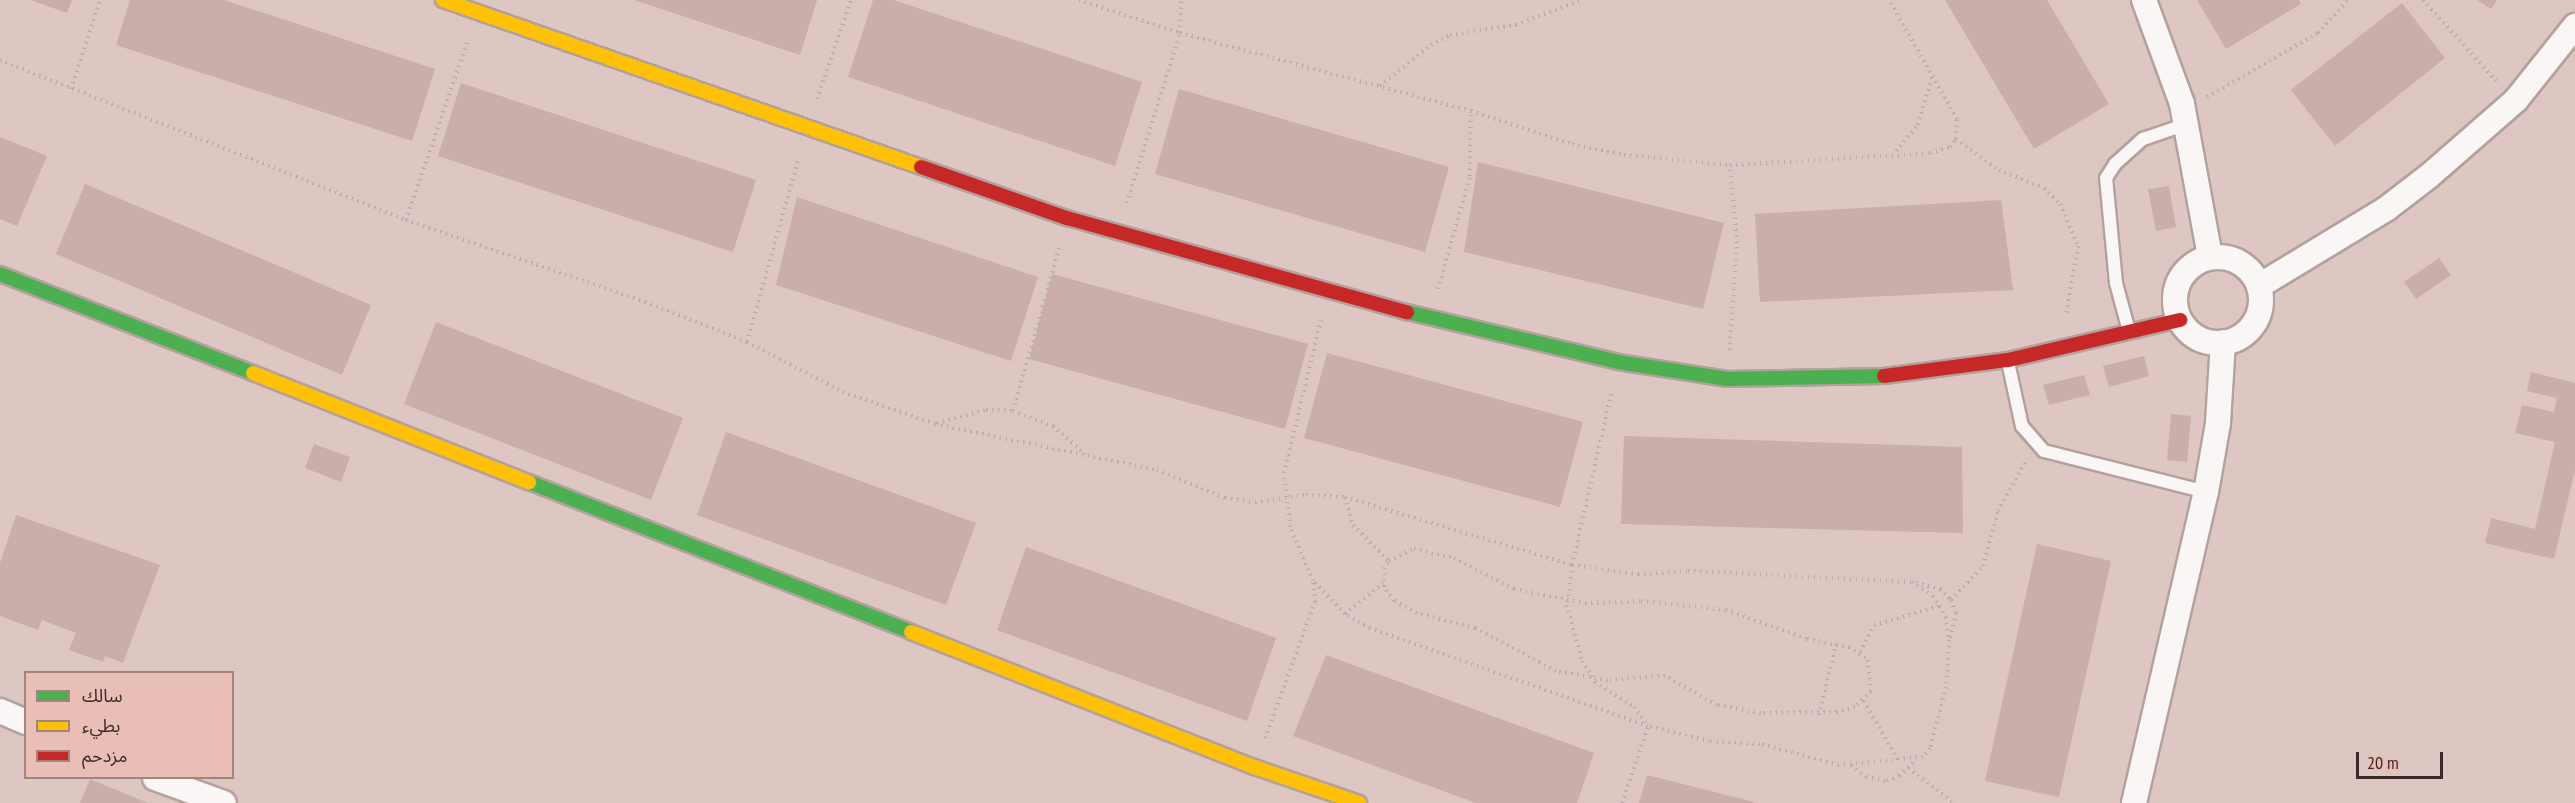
<!DOCTYPE html>
<meta charset="utf-8">
<style>
body{margin:0}
#map{position:relative;width:2575px;height:803px;overflow:hidden;background:#dec6c2;font-family:"PT Sans Narrow","Noto Sans Arabic",sans-serif}
div>[style]{position:absolute}
.building>*{inset:0;background:#caaeaa}
.path>*{height:4px;margin-top:-2px;transform-origin:0;background:repeating-linear-gradient(90deg,#b8afad 0 1.5px,transparent 0 6px)}
.roads{filter:drop-shadow(2px 0 #b3a19e) drop-shadow(-2px 0 #b3a19e) drop-shadow(0 2px #b3a19e) drop-shadow(0 -2px #b3a19e)}
.lane>*{height:12px;margin:-6px;padding:0 6px;transform-origin:6px;border-radius:6px;background:#faf6f6}
.street>*{height:24px;margin:-12px;padding:0 12px;transform-origin:12px;border-radius:12px;background:#faf6f6}
.street>.ring{margin:-12px;padding:0;box-sizing:content-box;background:none;border:24px solid #faf6f6;border-radius:50%}
.fast>*{height:14px;margin:-7px;padding:0 7px;transform-origin:7px;border-radius:7px;background:#4caf50}
.slow>*{height:14px;margin:-7px;padding:0 7px;transform-origin:7px;border-radius:7px;background:#ffc107}
.jam>*{height:14px;margin:-7px;padding:0 7px;transform-origin:7px;border-radius:7px;background:#c62828}
.path-bridge>*{height:4px;margin-top:-2px;transform-origin:0;background:repeating-linear-gradient(90deg,#b8afad 0 1.5px,transparent 0 6px)}
span{translate:-50% -50%;white-space:nowrap;text-align:center;line-height:1.15;-webkit-text-stroke:4.5px #e9beb7;paint-order:stroke}
.legend{position:absolute;left:24px;top:671px;width:210px;height:108px;box-sizing:border-box;background:#e9beb7;border:2px solid #a3837e;margin:0;padding:8px 10px;list-style:none;font-size:18px;color:#3b2b28}
.legend li{display:flex;align-items:center;gap:12px;height:30px}
.legend b{width:30px;border:2px solid #a3837e}
.scale{position:absolute;left:2356px;top:752px;width:87px;height:27px;box-sizing:border-box;border:3px solid #3b2b28;border-top:0;padding-left:8px;font-size:18px;line-height:21px;white-space:nowrap;color:#3b2b28;-webkit-text-stroke:4px #e9beb7;paint-order:stroke}
</style>
<div id="map">
<div class="building">
<div style="clip-path:polygon(31px 0,72px 0,67px 13px)"></div>
<div style="clip-path:polygon(130px 0,224px 0,435px 69px,412px 141px,116px 45px)"></div>
<div style="clip-path:polygon(634px 0,817px 0,800px 55px)"></div>
<div style="clip-path:polygon(873px 0,894px 0,1142px 82px,1115px 166px,848px 77px)"></div>
<div style="clip-path:polygon(1945px 0,2047px 0,2109px 104px,2034px 149px)"></div>
<div style="clip-path:polygon(2197px 0,2299px 0,2301px 4px,2226px 49px)"></div>
<div style="clip-path:polygon(2477px 0,2497px 0,2491px 9px)"></div>
<div style="clip-path:polygon(2402px 3px,2445px 58px,2335px 146px,2291px 90px)"></div>
<div style="clip-path:polygon(461px 83px,756px 180px,733px 252px,438px 156px)"></div>
<div style="clip-path:polygon(1179px 89px,1449px 167px,1425px 252px,1155px 174px)"></div>
<div style="clip-path:polygon(0 137px,47px 156px,17px 226px,0 219px)"></div>
<div style="clip-path:polygon(1478px 162px,1724px 223px,1703px 309px,1464px 252px)"></div>
<div style="clip-path:polygon(85px 184px,371px 305px,342px 375px,56px 254px)"></div>
<div style="clip-path:polygon(2169px 186px,2176px 227px,2156px 231px,2148px 189px)"></div>
<div style="clip-path:polygon(797px 197px,1038px 277px,1011px 361px,776px 285px)"></div>
<div style="clip-path:polygon(2001px 200px,2013px 290px,1760px 302px,1755px 214px)"></div>
<div style="clip-path:polygon(2439px 258px,2451px 275px,2416px 299px,2404px 282px)"></div>
<div style="clip-path:polygon(1052px 274px,1308px 344px,1285px 429px,1029px 359px)"></div>
<div style="clip-path:polygon(436px 322px,683px 418px,651px 500px,404px 404px)"></div>
<div style="clip-path:polygon(1327px 353px,1583px 422px,1560px 507px,1304px 438px)"></div>
<div style="clip-path:polygon(2144px 356px,2149px 376px,2109px 387px,2103px 366px)"></div>
<div style="clip-path:polygon(2531px 372px,2575px 383px,2575px 470px,2554px 559px,2485px 543px,2491px 518px,2535px 529px,2555px 442px,2515px 433px,2522px 405px,2554px 412px,2557px 398px,2527px 391px)"></div>
<div style="clip-path:polygon(2084px 375px,2090px 395px,2049px 405px,2043px 385px)"></div>
<div style="clip-path:polygon(2171px 414px,2191px 416px,2187px 462px,2167px 460px)"></div>
<div style="clip-path:polygon(726px 432px,976px 523px,946px 605px,697px 515px)"></div>
<div style="clip-path:polygon(1624px 436px,1962px 447px,1963px 533px,1621px 524px)"></div>
<div style="clip-path:polygon(314px 444px,350px 457px,341px 482px,305px 468px)"></div>
<div style="clip-path:polygon(16px 515px,160px 565px,123px 663px,105px 656px,103px 662px,69px 650px,76px 633px,52px 624px,42px 620px,38px 630px,0 616px,0 563px)"></div>
<div style="clip-path:polygon(2037px 544px,2111px 561px,2059px 797px,1985px 781px)"></div>
<div style="clip-path:polygon(1026px 547px,1276px 638px,1247px 721px,997px 630px)"></div>
<div style="clip-path:polygon(1326px 655px,1594px 753px,1577px 803px,1476px 803px,1293px 736px)"></div>
<div style="clip-path:polygon(1647px 775px,1754px 802px,1754px 803px,1639px 803px)"></div>
<div style="clip-path:polygon(90px 779px,148px 803px,80px 803px)"></div>
</div>
<div class="path">
<div style="left:1079px;top:0;width:106px;rotate:18.1deg"></div>
<div style="left:1180px;top:33px;width:301px;rotate:15deg"></div>
<div style="left:1471px;top:111px;width:106px;rotate:18.1deg"></div>
<div style="left:1572px;top:144px;width:53px;rotate:11.9deg"></div>
<div style="left:1624px;top:155px;width:106px;rotate:5.4deg"></div>
<div style="left:1730px;top:165px;width:200px;rotate:-3.4deg"></div>
<div style="left:1930px;top:153px;width:21px;rotate:-17deg"></div>
<div style="left:1950px;top:147px;width:10px;rotate:-53deg"></div>
<div style="left:1956px;top:139px;width:20px;rotate:-87deg"></div>
<div style="left:1957px;top:119px;width:137px;rotate:-119.7deg"></div>
<div style="left:2423px;top:0;width:110px;rotate:47.9deg"></div>
<div style="left:0;top:60px;width:436px;rotate:21.5deg"></div>
<div style="left:406px;top:220px;width:253px;rotate:18.9deg"></div>
<div style="left:645px;top:302px;width:110px;rotate:21.4deg"></div>
<div style="left:747px;top:342px;width:108px;rotate:27.5deg"></div>
<div style="left:843px;top:392px;width:97px;rotate:19.2deg"></div>
<div style="left:935px;top:424px;width:227px;rotate:11.7deg"></div>
<div style="left:1157px;top:470px;width:74px;rotate:22.4deg"></div>
<div style="left:1225px;top:498px;width:30px;rotate:8deg"></div>
<div style="left:1255px;top:502px;width:51px;rotate:-7.8deg"></div>
<div style="left:1306px;top:495px;width:39px;rotate:3deg"></div>
<div style="left:1345px;top:497px;width:237px;rotate:16.7deg"></div>
<div style="left:1572px;top:565px;width:67px;rotate:7.8deg"></div>
<div style="left:1638px;top:574px;width:50px;rotate:-3.4deg"></div>
<div style="left:1688px;top:571px;width:224px;rotate:2.8deg"></div>
<div style="left:1912px;top:582px;width:25px;rotate:34deg"></div>
<div style="left:1933px;top:596px;width:25px;rotate:58deg"></div>
<div style="left:1946px;top:617px;width:23px;rotate:83deg"></div>
<div style="left:1949px;top:640px;width:47px;rotate:93.7deg"></div>
<div style="left:1946px;top:687px;width:63px;rotate:104.7deg"></div>
<div style="left:1930px;top:748px;width:11px;rotate:128deg"></div>
<div style="left:1923px;top:757px;width:84px;rotate:174.6deg"></div>
<div style="left:1839px;top:765px;width:82px;rotate:-165.1deg"></div>
<div style="left:1760px;top:744px;width:50px;rotate:-176.6deg"></div>
<div style="left:1710px;top:741px;width:64px;rotate:-166.4deg"></div>
<div style="left:1648px;top:726px;width:295px;rotate:-160.6deg"></div>
<div style="left:1370px;top:628px;width:29px;rotate:-151deg"></div>
<div style="left:1345px;top:614px;width:46px;rotate:-134.1deg"></div>
<div style="left:1380px;top:86px;width:65px;rotate:-38.8deg"></div>
<div style="left:1431px;top:45px;width:21px;rotate:-28deg"></div>
<div style="left:1450px;top:35px;width:67px;rotate:-8.6deg"></div>
<div style="left:1516px;top:25px;width:70px;rotate:-21deg"></div>
<div style="left:71px;top:89px;width:94px;rotate:-72deg"></div>
<div style="left:2207px;top:97px;width:128px;rotate:-30deg"></div>
<div style="left:2318px;top:33px;width:45px;rotate:-47.7deg"></div>
<div style="left:817px;top:99px;width:105px;rotate:-71deg"></div>
<div style="left:1956px;top:139px;width:53px;rotate:35.8deg"></div>
<div style="left:1999px;top:170px;width:48px;rotate:21.8deg"></div>
<div style="left:2044px;top:188px;width:23px;rotate:45deg"></div>
<div style="left:2060px;top:204px;width:46px;rotate:66.8deg"></div>
<div style="left:2078px;top:246px;width:70px;rotate:99.9deg"></div>
<div style="left:1896px;top:151px;width:34px;rotate:-50deg"></div>
<div style="left:1918px;top:125px;width:51px;rotate:-74.1deg"></div>
<div style="left:1127px;top:203px;width:178px;rotate:-72.7deg"></div>
<div style="left:1180px;top:33px;width:33px;rotate:-87deg"></div>
<div style="left:406px;top:220px;width:190px;rotate:-71deg"></div>
<div style="left:1438px;top:289px;width:117px;rotate:-74.2deg"></div>
<div style="left:1470px;top:176px;width:65px;rotate:-89.1deg"></div>
<div style="left:747px;top:342px;width:192px;rotate:-74.3deg"></div>
<div style="left:1730px;top:350px;width:107px;rotate:-86.3deg"></div>
<div style="left:1737px;top:243px;width:78px;rotate:-95.1deg"></div>
<div style="left:1013px;top:411px;width:169px;rotate:-74.2deg"></div>
<div style="left:937px;top:423px;width:51px;rotate:-14.9deg"></div>
<div style="left:986px;top:410px;width:27px;rotate:2deg"></div>
<div style="left:1013px;top:411px;width:43px;rotate:20.6deg"></div>
<div style="left:1053px;top:426px;width:43px;rotate:41.2deg"></div>
<div style="left:1345px;top:497px;width:29px;rotate:74deg"></div>
<div style="left:1353px;top:525px;width:51px;rotate:45deg"></div>
<div style="left:1414px;top:549px;width:41px;rotate:12.7deg"></div>
<div style="left:1454px;top:558px;width:68px;rotate:27.3deg"></div>
<div style="left:1514px;top:589px;width:72px;rotate:11.2deg"></div>
<div style="left:1585px;top:603px;width:56px;rotate:-2deg"></div>
<div style="left:1641px;top:601px;width:85px;rotate:6deg"></div>
<div style="left:1726px;top:610px;width:86px;rotate:19.7deg"></div>
<div style="left:1807px;top:639px;width:43px;rotate:10.8deg"></div>
<div style="left:1849px;top:647px;width:23px;rotate:34deg"></div>
<div style="left:1868px;top:660px;width:31px;rotate:84deg"></div>
<div style="left:1871px;top:691px;width:23px;rotate:135deg"></div>
<div style="left:1855px;top:707px;width:19px;rotate:164deg"></div>
<div style="left:1837px;top:712px;width:76px;rotate:179.2deg"></div>
<div style="left:1761px;top:713px;width:45px;rotate:-169.7deg"></div>
<div style="left:1717px;top:705px;width:60px;rotate:-150.9deg"></div>
<div style="left:1665px;top:676px;width:57px;rotate:176deg"></div>
<div style="left:1608px;top:680px;width:53px;rotate:-170.2deg"></div>
<div style="left:1556px;top:671px;width:92px;rotate:-152deg"></div>
<div style="left:1475px;top:628px;width:60px;rotate:-165.5deg"></div>
<div style="left:1417px;top:613px;width:26px;rotate:-152deg"></div>
<div style="left:1394px;top:601px;width:17px;rotate:-126deg"></div>
<div style="left:1384px;top:587px;width:18px;rotate:-90deg"></div>
<div style="left:1384px;top:569px;width:9px;rotate:-58deg"></div>
<div style="left:1389px;top:561px;width:28px;rotate:-26deg"></div>
<div style="left:1572px;top:565px;width:180px;rotate:-77.1deg"></div>
<div style="left:1916px;top:583px;width:25px;rotate:14deg"></div>
<div style="left:1940px;top:589px;width:16px;rotate:45deg"></div>
<div style="left:1951px;top:600px;width:14px;rotate:69deg"></div>
<div style="left:1956px;top:613px;width:27px;rotate:103deg"></div>
<div style="left:1951px;top:600px;width:47px;rotate:-46.7deg"></div>
<div style="left:1983px;top:566px;width:57px;rotate:-74.7deg"></div>
<div style="left:1998px;top:511px;width:57px;rotate:-60.8deg"></div>
<div style="left:1345px;top:614px;width:49px;rotate:-39.2deg"></div>
<div style="left:1860px;top:652px;width:30px;rotate:-63deg"></div>
<div style="left:1874px;top:625px;width:69px;rotate:-16.1deg"></div>
<div style="left:1864px;top:701px;width:68px;rotate:60deg"></div>
<div style="left:1819px;top:715px;width:73px;rotate:-76.5deg"></div>
<div style="left:1265px;top:738px;width:145px;rotate:-69.8deg"></div>
<div style="left:1315px;top:602px;width:21px;rotate:-95deg"></div>
<div style="left:1313px;top:581px;width:59px;rotate:-113.1deg"></div>
<div style="left:1290px;top:527px;width:54px;rotate:-96.3deg"></div>
<div style="left:1284px;top:473px;width:157px;rotate:-76.4deg"></div>
<div style="left:1851px;top:765px;width:19px;rotate:39deg"></div>
<div style="left:1866px;top:777px;width:21px;rotate:11deg"></div>
<div style="left:1887px;top:781px;width:13px;rotate:-23deg"></div>
<div style="left:1899px;top:776px;width:23px;rotate:-43deg"></div>
<div style="left:1908px;top:768px;width:58px;rotate:37.3deg"></div>
<div style="left:1622px;top:803px;width:81px;rotate:-71.3deg"></div>
</div>
<div class="roads">
<div class="lane">
<div style="left:2129px;top:331px;width:50px;rotate:-105.2deg"></div>
<div style="left:2116px;top:283px;width:105px;rotate:-95.4deg"></div>
<div style="left:2106px;top:178px;width:17px;rotate:-57deg"></div>
<div style="left:2115px;top:164px;width:38px;rotate:-42deg"></div>
<div style="left:2143px;top:139px;width:46px;rotate:-18.8deg"></div>
<div style="left:2008px;top:362px;width:66px;rotate:77.7deg"></div>
<div style="left:2022px;top:426px;width:33px;rotate:49deg"></div>
<div style="left:2044px;top:451px;width:167px;rotate:14.2deg"></div>
</div>
<div class="street">
<div style="left:2144px;top:0;width:111px;rotate:69.9deg"></div>
<div style="left:2182px;top:104px;width:156px;rotate:79.6deg"></div>
<div class="ring" style="left:2175px;top:257px;width:62px;height:62px"></div>
<div style="left:2259px;top:286px;width:149px;rotate:-31.2deg"></div>
<div style="left:2386px;top:209px;width:54px;rotate:-37.5deg"></div>
<div style="left:2429px;top:176px;width:116px;rotate:-41.1deg"></div>
<div style="left:2516px;top:100px;width:95px;rotate:-51.4deg"></div>
<div style="left:0;top:711px;width:28px;rotate:23deg"></div>
<div style="left:155px;top:778px;width:73px;rotate:19.9deg"></div>
<div style="left:2134px;top:803px;width:319px;rotate:-77deg"></div>
<div style="left:2206px;top:492px;width:70px;rotate:-80.1deg"></div>
<div style="left:2218px;top:423px;width:81px;rotate:-86.5deg"></div>
</div>
<div class="fast">
<div style="left:0;top:274px;width:272px;rotate:21.4deg"></div>
<div style="left:1407px;top:312px;width:217px;rotate:13.3deg"></div>
<div style="left:1618px;top:362px;width:111px;rotate:8.8deg"></div>
<div style="left:1728px;top:379px;width:156px;rotate:-1.1deg"></div>
<div style="left:529px;top:482px;width:410px;rotate:21.4deg"></div>
</div>
<div class="slow">
<div style="left:443px;top:0;width:506px;rotate:19.26deg"></div>
<div style="left:253px;top:373px;width:297px;rotate:21.6deg"></div>
<div style="left:911px;top:632px;width:369px;rotate:21.5deg"></div>
<div style="left:1254px;top:767px;width:111px;rotate:18.9deg"></div>
</div>
<div class="jam">
<div style="left:921px;top:167px;width:155px;rotate:19.3deg"></div>
<div style="left:1067px;top:218px;width:353px;rotate:15.5deg"></div>
<div style="left:1884px;top:376px;width:125px;rotate:-7.4deg"></div>
<div style="left:2008px;top:360px;width:177px;rotate:-13.1deg"></div>
</div>
</div>
<div class="path-bridge">
<div style="left:1572px;top:565px;width:40px;rotate:97.1deg"></div>
<div style="left:1567px;top:605px;width:58px;rotate:75deg"></div>
<div style="left:1582px;top:661px;width:25px;rotate:58deg"></div>
<div style="left:1595px;top:682px;width:46px;rotate:32.7deg"></div>
<div style="left:1634px;top:707px;width:24px;rotate:54deg"></div>
</div>
<ul class="legend">
<li><b style="height:8px;background:#4caf50"></b>سالك</li>
<li><b style="height:8px;background:#ffc107"></b>بطيء</li>
<li><b style="height:8px;background:#c62828"></b>مزدحم</li>
</ul>
<div class="scale">20 m</div>
</div>
